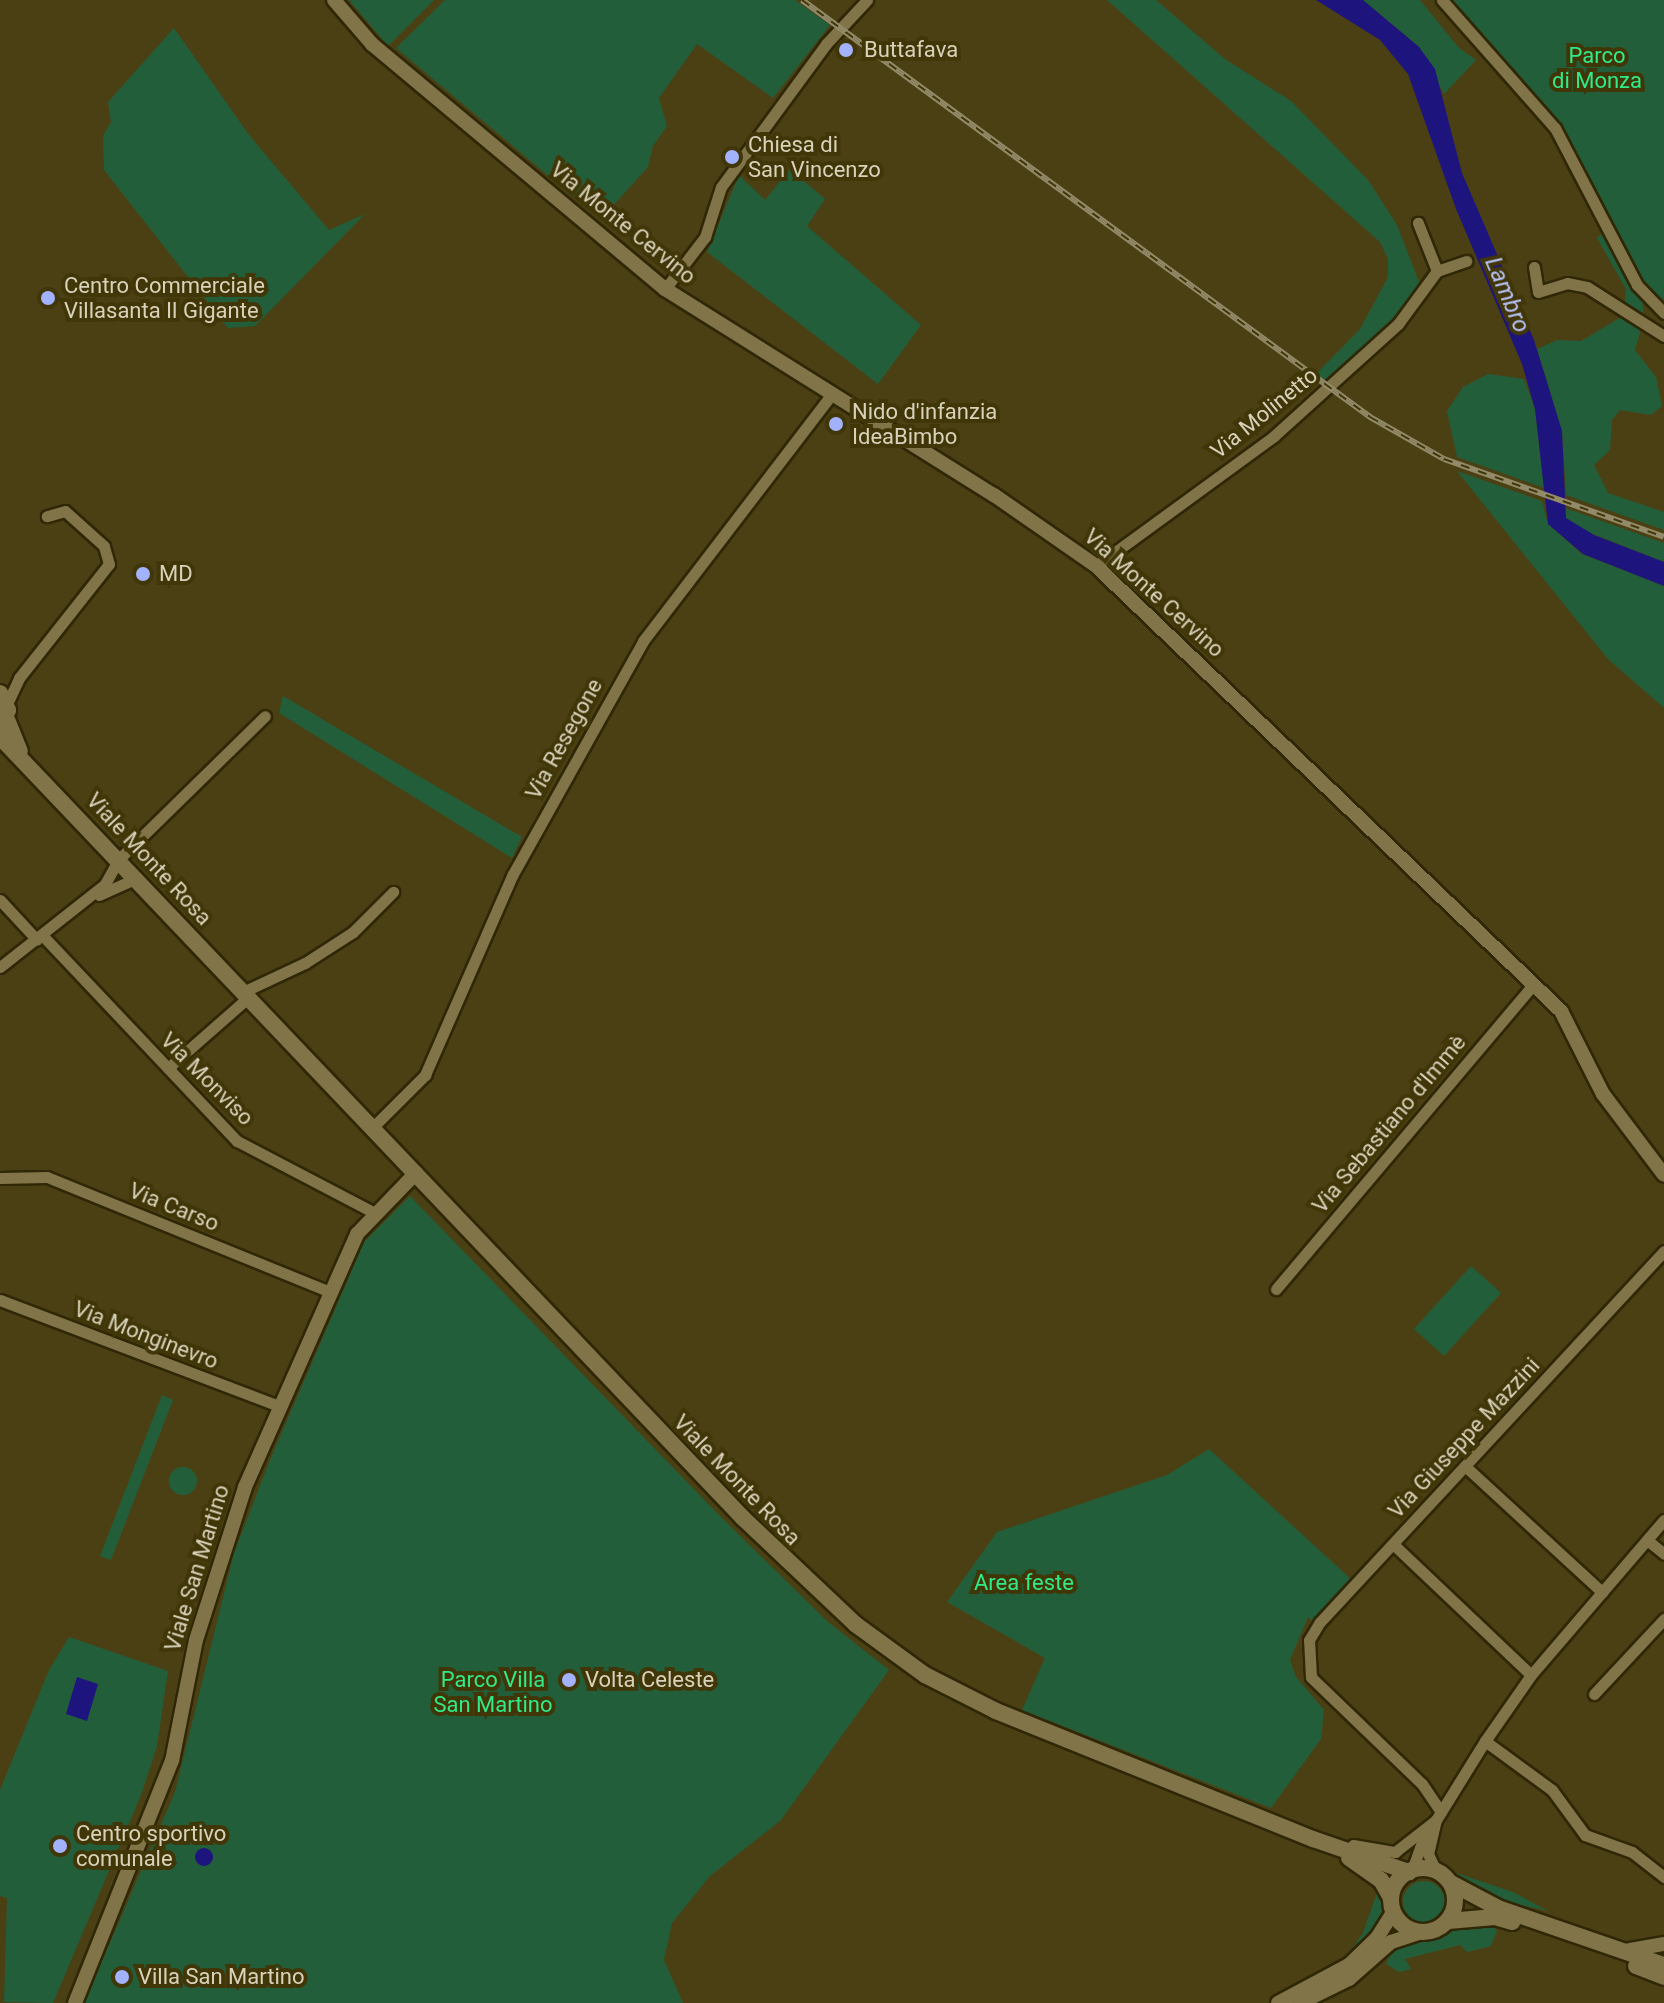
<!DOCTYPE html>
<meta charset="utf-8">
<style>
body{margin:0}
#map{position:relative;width:1664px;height:2003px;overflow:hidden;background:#4b4014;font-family:Roboto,sans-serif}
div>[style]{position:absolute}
.green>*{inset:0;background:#235e3b}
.round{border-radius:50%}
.water>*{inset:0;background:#1e147d}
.roads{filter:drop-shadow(2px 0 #2f2705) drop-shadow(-2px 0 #2f2705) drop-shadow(0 2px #2f2705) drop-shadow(0 -2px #2f2705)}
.minor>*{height:11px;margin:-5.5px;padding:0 5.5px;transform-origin:5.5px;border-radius:5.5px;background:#807448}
.tertiary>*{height:14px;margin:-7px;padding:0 7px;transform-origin:7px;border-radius:7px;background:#807448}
.secondary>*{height:16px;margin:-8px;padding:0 8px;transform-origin:8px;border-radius:8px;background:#807448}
.secondary>.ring{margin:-8px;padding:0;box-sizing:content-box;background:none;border:16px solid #807448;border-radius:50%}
.rail>*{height:6px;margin-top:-3px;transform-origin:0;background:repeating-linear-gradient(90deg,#413607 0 9px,#928a68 0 18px);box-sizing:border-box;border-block:2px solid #928a68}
.dots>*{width:22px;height:22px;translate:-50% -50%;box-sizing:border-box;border:4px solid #413607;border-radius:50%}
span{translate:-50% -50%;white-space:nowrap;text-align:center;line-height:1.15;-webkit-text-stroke:8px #413607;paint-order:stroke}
.poi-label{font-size:22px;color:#d8d2bb}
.left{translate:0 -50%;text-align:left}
.park-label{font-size:22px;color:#31e98b}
.street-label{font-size:22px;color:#d8d2bb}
.water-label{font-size:24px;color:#b6c2f8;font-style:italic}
</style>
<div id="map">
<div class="green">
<div style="clip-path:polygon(349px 0,434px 0,388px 46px)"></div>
<div style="clip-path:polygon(445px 0,795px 0,830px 25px,773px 98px,697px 44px,659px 98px,667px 126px,653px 146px,648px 167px,610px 209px,588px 209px,396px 48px)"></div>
<div style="clip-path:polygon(1107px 0,1156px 0,1225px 59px,1291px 101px,1368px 180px,1397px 225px,1423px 292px,1332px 385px,1316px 374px,1360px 329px,1388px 277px,1388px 259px,1380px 242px)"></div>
<div style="clip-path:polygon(1363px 0,1420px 0,1459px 48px,1476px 60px,1444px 94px,1419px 47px)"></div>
<div style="clip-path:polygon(1446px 0,1664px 0,1664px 304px,1636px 277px,1558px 126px)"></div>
<div style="clip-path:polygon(174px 28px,249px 135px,329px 230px,365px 214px,255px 326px,228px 328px,104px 170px,103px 136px,111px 122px,108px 102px)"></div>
<div style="clip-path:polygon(790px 169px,825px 199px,807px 226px,921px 325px,878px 384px,707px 252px,739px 175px,765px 200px)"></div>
<div style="clip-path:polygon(1602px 234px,1642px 298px,1644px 319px,1635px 350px,1656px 377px,1662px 406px,1651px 415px,1620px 410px,1612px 420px,1610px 450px,1594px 465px,1608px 493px,1664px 512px,1664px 530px,1566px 495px,1562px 431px,1537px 349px,1557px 340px,1581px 341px,1623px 316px,1626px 289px,1597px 238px)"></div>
<div style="clip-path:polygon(1488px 374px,1524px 379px,1535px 409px,1544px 488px,1457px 457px,1447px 411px,1463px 387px)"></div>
<div style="clip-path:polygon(1457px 471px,1542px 501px,1548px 524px,1582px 554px,1664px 586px,1664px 708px,1608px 659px)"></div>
<div style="clip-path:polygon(1565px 508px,1664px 543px,1664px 562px,1580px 529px,1566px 518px)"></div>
<div style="clip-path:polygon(283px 696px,522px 837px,512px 858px,279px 713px)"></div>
<div style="clip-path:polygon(410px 1196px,719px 1515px,827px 1621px,889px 1670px,781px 1820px,710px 1876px,672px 1923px,664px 1960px,683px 2003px,84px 2003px,175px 1792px,234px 1553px,270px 1460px,364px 1242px)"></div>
<div style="clip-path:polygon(1471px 1266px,1501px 1293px,1444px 1356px,1414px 1329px)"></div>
<div style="clip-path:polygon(162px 1395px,173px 1400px,111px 1560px,100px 1556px)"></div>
<div style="clip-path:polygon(1209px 1449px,1353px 1581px,1315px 1623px,1308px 1617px,1290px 1660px,1296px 1677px,1324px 1710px,1321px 1739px,1271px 1808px,1022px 1710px,1045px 1658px,947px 1602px,997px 1532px,1167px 1475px)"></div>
<div class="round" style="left:169px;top:1467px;width:28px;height:28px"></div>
<div style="clip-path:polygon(69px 1637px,168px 1671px,157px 1746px,141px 1795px,53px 2003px,4px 2002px,7px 1898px,0 1896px,0 1790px,49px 1670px)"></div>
<div style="clip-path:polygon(1453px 1872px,1513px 1892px,1548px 1911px,1489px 1898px)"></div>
<div class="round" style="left:1403px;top:1881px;width:42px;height:42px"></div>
<div style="clip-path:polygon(1380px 1884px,1387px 1896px,1386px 1915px,1355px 1955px,1351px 1950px,1363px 1933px)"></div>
<div style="clip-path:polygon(1489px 1923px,1497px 1931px,1491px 1946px,1467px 1952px,1460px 1945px,1405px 1959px,1411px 1969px,1399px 1972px,1386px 1964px,1395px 1945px)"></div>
</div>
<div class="water">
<div style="clip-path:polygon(1316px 0,1363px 0,1419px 47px,1435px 69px,1462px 173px,1534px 340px,1562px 431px,1566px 518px,1594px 535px,1664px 562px,1664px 586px,1583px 554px,1548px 524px,1535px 409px,1522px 364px,1456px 209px,1408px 74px,1380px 40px)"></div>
<div style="clip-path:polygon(77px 1677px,98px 1684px,87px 1721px,66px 1714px)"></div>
<div class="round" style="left:195px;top:1848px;width:18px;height:18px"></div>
</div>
<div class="roads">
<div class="minor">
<div style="left:1442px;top:0;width:171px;rotate:48.6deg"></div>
<div style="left:1555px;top:128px;width:177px;rotate:62.4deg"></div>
<div style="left:1637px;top:285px;width:39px;rotate:46deg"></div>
<div style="left:1534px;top:267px;width:25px;rotate:81deg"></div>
<div style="left:1538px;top:292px;width:30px;rotate:-17deg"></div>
<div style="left:1567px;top:283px;width:20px;rotate:11deg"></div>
<div style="left:1587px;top:287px;width:91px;rotate:32.5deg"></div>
<div style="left:1437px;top:271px;width:31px;rotate:-19deg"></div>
<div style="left:665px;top:289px;width:66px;rotate:-52.4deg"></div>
<div style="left:705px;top:237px;width:52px;rotate:-72.3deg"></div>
<div style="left:721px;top:187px;width:177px;rotate:-53.7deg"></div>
<div style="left:826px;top:44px;width:60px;rotate:-47deg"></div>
<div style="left:1096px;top:566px;width:220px;rotate:-36.1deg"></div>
<div style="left:1274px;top:436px;width:167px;rotate:-42.1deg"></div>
<div style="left:1398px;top:324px;width:66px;rotate:-53.7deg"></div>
<div style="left:1437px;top:271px;width:52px;rotate:-111.6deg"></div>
<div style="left:7px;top:704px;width:29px;rotate:-65deg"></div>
<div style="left:19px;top:678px;width:145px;rotate:-51.7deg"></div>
<div style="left:109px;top:564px;width:19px;rotate:-106deg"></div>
<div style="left:104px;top:546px;width:52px;rotate:-138.1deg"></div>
<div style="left:65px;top:511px;width:19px;rotate:164deg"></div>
<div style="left:99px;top:895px;width:42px;rotate:-24.1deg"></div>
<div style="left:0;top:900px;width:54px;rotate:47.2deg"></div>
<div style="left:43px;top:936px;width:282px;rotate:46.6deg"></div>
<div style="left:237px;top:1141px;width:153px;rotate:27.6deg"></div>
<div style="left:0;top:967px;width:134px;rotate:-38.3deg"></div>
<div style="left:105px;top:884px;width:29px;rotate:-61deg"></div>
<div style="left:119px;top:859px;width:204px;rotate:-44.4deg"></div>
<div style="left:245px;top:991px;width:66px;rotate:-25deg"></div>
<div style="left:305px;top:963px;width:57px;rotate:-32.9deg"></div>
<div style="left:353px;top:932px;width:57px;rotate:-45deg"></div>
<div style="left:168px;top:1068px;width:109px;rotate:-41.3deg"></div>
<div style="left:373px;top:1127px;width:74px;rotate:-45deg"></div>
<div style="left:425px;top:1075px;width:219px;rotate:-66.4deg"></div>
<div style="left:513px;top:874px;width:267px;rotate:-60.8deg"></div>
<div style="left:643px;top:641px;width:311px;rotate:-52.6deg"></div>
<div style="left:0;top:1178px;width:47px;rotate:-1.2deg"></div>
<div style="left:47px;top:1177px;width:305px;rotate:22.1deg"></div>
<div style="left:1276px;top:1289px;width:398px;rotate:-49.8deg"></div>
<div style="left:0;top:1300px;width:298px;rotate:20.8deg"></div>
<div style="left:1466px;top:1467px;width:185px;rotate:42.6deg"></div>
<div style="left:1647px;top:1540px;width:22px;rotate:39deg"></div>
<div style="left:1393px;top:1544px;width:190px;rotate:43.5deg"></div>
<div style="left:1594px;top:1694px;width:103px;rotate:-47deg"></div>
<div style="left:1485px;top:1741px;width:83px;rotate:36.2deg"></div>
<div style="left:1552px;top:1790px;width:56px;rotate:53.7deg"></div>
<div style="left:1585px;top:1835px;width:50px;rotate:19.9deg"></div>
<div style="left:1632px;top:1852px;width:41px;rotate:38deg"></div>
<div style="left:1441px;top:1812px;width:34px;rotate:-124deg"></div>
<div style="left:1422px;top:1784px;width:154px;rotate:-136.1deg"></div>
<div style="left:1311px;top:1677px;width:37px;rotate:-93deg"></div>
<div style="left:1309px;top:1640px;width:21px;rotate:-59deg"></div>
<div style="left:1320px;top:1622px;width:506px;rotate:-47.16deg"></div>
<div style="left:1353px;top:1845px;width:43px;rotate:9.5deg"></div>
<div style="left:1395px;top:1852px;width:52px;rotate:-38deg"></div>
<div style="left:1412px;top:1870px;width:41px;rotate:-70.3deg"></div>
<div style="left:1436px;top:1871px;width:19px;rotate:-115deg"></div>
<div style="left:1428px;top:1854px;width:35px;rotate:-77deg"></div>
<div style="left:1436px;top:1820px;width:93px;rotate:-58.2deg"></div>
<div style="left:1485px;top:1741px;width:80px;rotate:-55.1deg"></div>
<div style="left:1531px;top:1675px;width:204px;rotate:-49.4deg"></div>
</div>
<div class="tertiary">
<div style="left:334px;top:0;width:58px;rotate:49.2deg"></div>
<div style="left:372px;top:44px;width:382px;rotate:39.9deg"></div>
<div style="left:665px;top:289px;width:388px;rotate:32.1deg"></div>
<div style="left:994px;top:495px;width:124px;rotate:34.8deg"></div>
<div style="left:1096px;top:566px;width:644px;rotate:43.74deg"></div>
<div style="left:1561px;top:1011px;width:93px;rotate:63.2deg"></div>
<div style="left:1603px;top:1094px;width:101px;rotate:53deg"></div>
<div style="left:1630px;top:1950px;width:35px;rotate:-10deg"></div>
<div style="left:75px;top:2003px;width:261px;rotate:-68.2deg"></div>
<div style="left:172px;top:1761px;width:123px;rotate:-78.8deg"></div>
<div style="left:196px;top:1640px;width:161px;rotate:-72.2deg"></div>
<div style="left:245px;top:1487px;width:277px;rotate:-66.1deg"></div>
<div style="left:357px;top:1234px;width:85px;rotate:-46deg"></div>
<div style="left:1278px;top:2003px;width:81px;rotate:-28.2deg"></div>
<div style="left:1349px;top:1965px;width:39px;rotate:-44deg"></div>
<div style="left:1377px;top:1938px;width:31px;rotate:-58deg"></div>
<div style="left:1300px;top:2003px;width:55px;rotate:-26.1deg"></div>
<div style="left:1349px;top:1979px;width:56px;rotate:-41.4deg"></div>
<div style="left:1391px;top:1942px;width:32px;rotate:-18deg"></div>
</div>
<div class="secondary">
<div style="left:0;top:693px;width:19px;rotate:65deg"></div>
<div style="left:8px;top:710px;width:15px;rotate:118deg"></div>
<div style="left:6px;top:717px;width:37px;rotate:68deg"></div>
<div style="left:0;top:737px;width:1078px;rotate:46.43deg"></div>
<div style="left:743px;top:1518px;width:154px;rotate:43.4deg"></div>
<div style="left:855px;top:1624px;width:87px;rotate:36.1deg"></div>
<div style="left:925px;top:1675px;width:80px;rotate:26.9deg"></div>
<div style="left:996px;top:1711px;width:342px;rotate:22deg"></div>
<div style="left:1313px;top:1839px;width:102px;rotate:19deg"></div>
<div style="left:1349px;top:1858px;width:39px;rotate:35deg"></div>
<div style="left:1381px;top:1880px;width:21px;rotate:61deg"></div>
<div class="ring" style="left:1391px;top:1868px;width:48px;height:48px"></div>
<div style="left:1451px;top:1883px;width:53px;rotate:28deg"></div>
<div style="left:1498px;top:1908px;width:176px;rotate:19deg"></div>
<div style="left:1448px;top:1921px;width:47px;rotate:-4.9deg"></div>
<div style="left:1495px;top:1917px;width:18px;rotate:16deg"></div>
<div style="left:1636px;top:1966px;width:30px;rotate:21deg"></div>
</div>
</div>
<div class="rail">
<div style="left:802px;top:0;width:705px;rotate:36.28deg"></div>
<div style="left:1370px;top:417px;width:85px;rotate:29.6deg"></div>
<div style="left:1444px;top:459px;width:233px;rotate:19.5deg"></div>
</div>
<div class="dots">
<div style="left:846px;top:50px;background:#a3b2fd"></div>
<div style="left:732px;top:157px;background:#a3b2fd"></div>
<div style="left:48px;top:298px;background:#a3b2fd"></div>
<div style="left:836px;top:424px;background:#a3b2fd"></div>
<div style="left:143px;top:574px;background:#a3b2fd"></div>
<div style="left:569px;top:1680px;background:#a3b2fd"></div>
<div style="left:60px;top:1846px;background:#a3b2fd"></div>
<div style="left:122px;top:1977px;background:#a3b2fd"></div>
</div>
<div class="poi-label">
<span class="left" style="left:864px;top:50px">Buttafava</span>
<span class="left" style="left:748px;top:157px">Chiesa di<br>San Vincenzo</span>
<span class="left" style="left:64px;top:298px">Centro Commerciale<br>Villasanta Il Gigante</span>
<span class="left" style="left:852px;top:424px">Nido d'infanzia<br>IdeaBimbo</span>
<span class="left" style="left:159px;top:574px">MD</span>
<span class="left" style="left:585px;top:1680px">Volta Celeste</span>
<span class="left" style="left:76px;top:1846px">Centro sportivo<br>comunale</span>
<span class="left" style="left:138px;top:1977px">Villa San Martino</span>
</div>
<div class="park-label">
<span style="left:1597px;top:68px">Parco<br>di Monza</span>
<span style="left:1024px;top:1583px">Area feste</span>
<span style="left:493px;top:1692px">Parco Villa<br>San Martino</span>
</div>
<div class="street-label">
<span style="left:623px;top:223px;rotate:39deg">Via Monte Cervino</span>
<span style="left:1264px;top:413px;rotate:-39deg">Via Molinetto</span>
<span style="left:1154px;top:593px;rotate:42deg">Via Monte Cervino</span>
<span style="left:564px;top:739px;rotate:-61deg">Via Resegone</span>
<span style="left:149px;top:859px;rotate:47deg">Viale Monte Rosa</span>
<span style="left:207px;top:1079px;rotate:45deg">Via Monviso</span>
<span style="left:1389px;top:1124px;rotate:-50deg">Via Sebastiano d'Immè</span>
<span style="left:174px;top:1207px;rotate:22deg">Via Carso</span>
<span style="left:146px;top:1335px;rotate:21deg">Via Monginevro</span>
<span style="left:1464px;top:1438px;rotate:-47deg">Via Giuseppe Mazzini</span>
<span style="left:737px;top:1480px;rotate:46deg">Viale Monte Rosa</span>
<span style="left:197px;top:1568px;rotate:-73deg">Viale San Martino</span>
</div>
<div class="water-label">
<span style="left:1507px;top:295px;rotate:67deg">Lambro</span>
</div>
</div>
